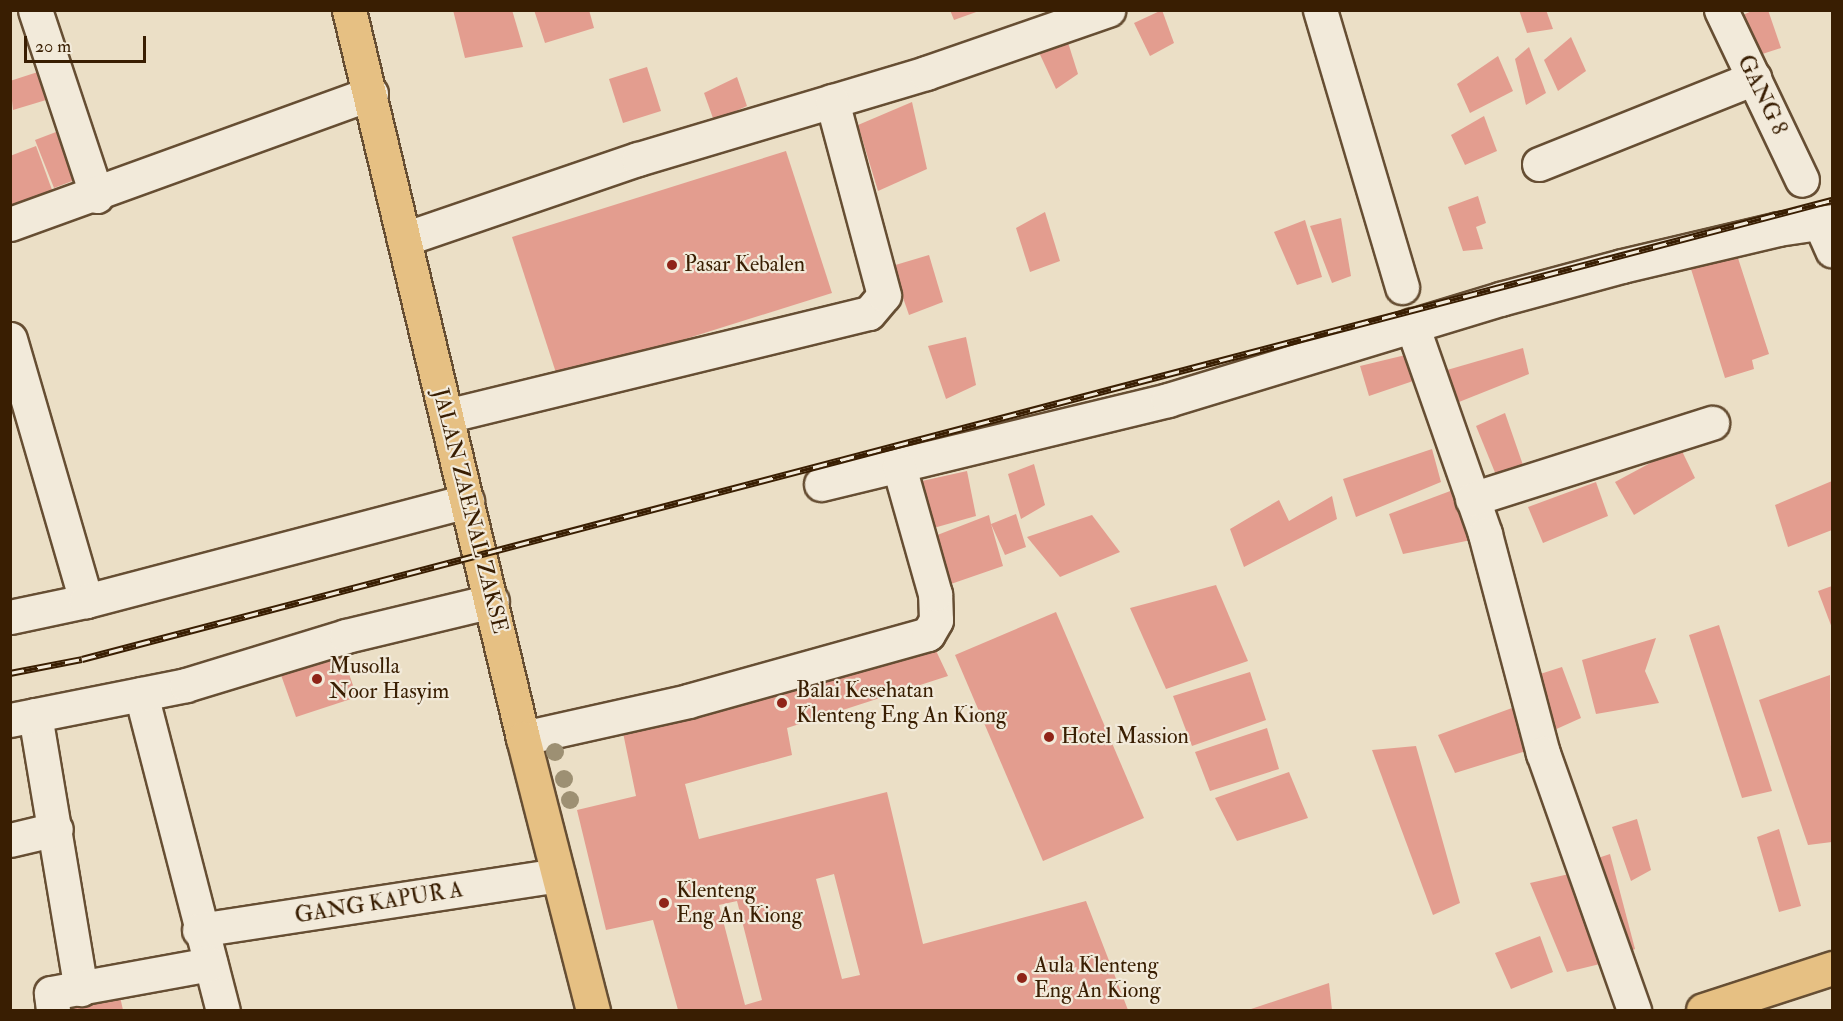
<!DOCTYPE html>
<style>
body{margin:0}
#map{position:relative;width:1843px;height:1021px;overflow:hidden;background:#ebdfc6;font-family:"IM FELL Double Pica",serif}
div>[style]{position:absolute}
.building>*{inset:0;background:#e39d8f}
.roads{filter:drop-shadow(2px 0 #664e33) drop-shadow(-2px 0 #664e33) drop-shadow(0 2px #664e33) drop-shadow(0 -2px #664e33)}
.street>*{height:33px;margin:-16.5px;padding:0 16.5px;transform-origin:16.5px;border-radius:16.5px;background:#f2eada}
.primary>*{height:33px;margin:-16.5px;padding:0 16.5px;transform-origin:16.5px;border-radius:16.5px;background:#e6c083}
.highway>*{height:33px;margin:-16.5px;padding:0 16.5px;transform-origin:16.5px;border-radius:16.5px;background:#e6c083}
.rail>*{height:7px;margin-top:-3.5px;transform-origin:0;background:repeating-linear-gradient(90deg,#f2eada 0 14px,#391e02 0 28px);box-sizing:border-box;border-block:2px solid #391e02}
.trees>*{width:18px;height:18px;margin:-9px;border-radius:50%;background:#9d9073}
.dots>*{width:16px;height:16px;translate:-50% -50%;box-sizing:border-box;border:3px solid #f2eada;border-radius:50%}
span{translate:-50% -50%;white-space:nowrap;text-align:center;line-height:1.15;-webkit-text-stroke:4.5px #f2eada;paint-order:stroke}
.street-label{font-size:22px;color:#391e02}
.poi-label{font-size:22px;color:#391e02}
.left{translate:0 -50%;text-align:left}
.frame{position:absolute;inset:0;border:12px solid #391e02;pointer-events:none}
.scale{position:absolute;left:24px;top:36px;width:122px;height:27px;box-sizing:border-box;border:3px solid #391e02;border-top:0;padding-left:8px;font-size:18px;line-height:21px;white-space:nowrap;color:#391e02;-webkit-text-stroke:4px #f2eada;paint-order:stroke}
</style>
<div id="map">
<div class="building">
<div style="clip-path:polygon(453px 10px,512px 10px,523px 47px,465px 58px)"></div>
<div style="clip-path:polygon(534px 10px,589px 10px,594px 28px,545px 43px)"></div>
<div style="clip-path:polygon(950px 10px,979px 10px,979px 11px,954px 20px)"></div>
<div style="clip-path:polygon(1162px 10px,1174px 43px,1150px 56px,1134px 23px)"></div>
<div style="clip-path:polygon(1519px 10px,1546px 10px,1553px 29px,1527px 33px)"></div>
<div style="clip-path:polygon(1754px 10px,1768px 10px,1781px 48px,1753px 57px,1734px 19px)"></div>
<div style="clip-path:polygon(1064px 30px,1078px 74px,1056px 89px,1036px 46px)"></div>
<div style="clip-path:polygon(1571px 37px,1586px 71px,1558px 91px,1544px 60px)"></div>
<div style="clip-path:polygon(1529px 47px,1546px 93px,1526px 105px,1515px 59px)"></div>
<div style="clip-path:polygon(1498px 56px,1513px 91px,1470px 113px,1457px 84px)"></div>
<div style="clip-path:polygon(647px 67px,661px 111px,623px 123px,609px 79px)"></div>
<div style="clip-path:polygon(47px 69px,56px 97px,13px 110px,10px 81px)"></div>
<div style="clip-path:polygon(737px 77px,747px 106px,714px 121px,704px 93px)"></div>
<div style="clip-path:polygon(912px 102px,927px 169px,878px 191px,858px 125px)"></div>
<div style="clip-path:polygon(1484px 116px,1497px 151px,1465px 165px,1451px 135px)"></div>
<div style="clip-path:polygon(56px 132px,75px 180px,54px 188px,35px 140px)"></div>
<div style="clip-path:polygon(36px 146px,55px 198px,10px 213px,10px 156px)"></div>
<div style="clip-path:polygon(786px 151px,832px 293px,558px 379px,512px 237px)"></div>
<div style="clip-path:polygon(1478px 196px,1486px 223px,1476px 227px,1483px 249px,1463px 251px,1448px 207px)"></div>
<div style="clip-path:polygon(1045px 212px,1060px 261px,1030px 272px,1016px 228px)"></div>
<div style="clip-path:polygon(1341px 218px,1351px 276px,1332px 283px,1310px 226px)"></div>
<div style="clip-path:polygon(1305px 220px,1322px 277px,1297px 285px,1274px 232px)"></div>
<div style="clip-path:polygon(929px 255px,943px 302px,909px 315px,892px 266px)"></div>
<div style="clip-path:polygon(1737px 255px,1769px 354px,1752px 360px,1754px 369px,1725px 378px,1691px 269px)"></div>
<div style="clip-path:polygon(966px 337px,976px 385px,946px 399px,928px 346px)"></div>
<div style="clip-path:polygon(1523px 348px,1529px 374px,1459px 402px,1447px 370px)"></div>
<div style="clip-path:polygon(1418px 352px,1419px 379px,1369px 396px,1360px 366px)"></div>
<div style="clip-path:polygon(1505px 413px,1524px 468px,1496px 475px,1476px 426px)"></div>
<div style="clip-path:polygon(1680px 447px,1695px 478px,1634px 515px,1615px 482px)"></div>
<div style="clip-path:polygon(1432px 449px,1441px 482px,1356px 517px,1343px 479px)"></div>
<div style="clip-path:polygon(1034px 464px,1045px 505px,1021px 519px,1008px 474px)"></div>
<div style="clip-path:polygon(967px 471px,976px 516px,923px 531px,913px 483px)"></div>
<div style="clip-path:polygon(1832px 481px,1832px 530px,1788px 547px,1775px 505px)"></div>
<div style="clip-path:polygon(1596px 482px,1608px 516px,1543px 543px,1528px 507px)"></div>
<div style="clip-path:polygon(1461px 487px,1471px 540px,1403px 554px,1389px 514px)"></div>
<div style="clip-path:polygon(1332px 496px,1337px 519px,1244px 567px,1230px 529px,1279px 500px,1289px 521px)"></div>
<div style="clip-path:polygon(1016px 514px,1026px 547px,1005px 555px,991px 524px,1003px 566px,948px 585px,927px 539px,989px 515px,991px 524px)"></div>
<div style="clip-path:polygon(1092px 515px,1120px 552px,1060px 577px,1027px 537px)"></div>
<div style="clip-path:polygon(1216px 585px,1248px 661px,1166px 689px,1130px 608px)"></div>
<div style="clip-path:polygon(1832px 586px,1832px 628px,1818px 591px)"></div>
<div style="clip-path:polygon(1056px 612px,1144px 818px,1043px 861px,955px 655px)"></div>
<div style="clip-path:polygon(1719px 625px,1772px 791px,1742px 798px,1689px 635px)"></div>
<div style="clip-path:polygon(evenodd,930px 638px,948px 676px,787px 728px,792px 755px,685px 784px,699px 839px,887px 792px,923px 944px,1086px 901px,1128px 1010px,678px 1010px,653px 920px,606px 930px,577px 810px,636px 796px,621px 723px,930px 638px,834px 874px,860px 975px,842px 979px,816px 879px,834px 874px,930px 638px,737px 901px,762px 1000px,745px 1005px,719px 905px,737px 901px)"></div>
<div style="clip-path:polygon(1656px 638px,1645px 671px,1659px 703px,1596px 714px,1582px 660px)"></div>
<div style="clip-path:polygon(338px 642px,357px 697px,296px 717px,276px 661px)"></div>
<div style="clip-path:polygon(1562px 667px,1581px 718px,1552px 731px,1537px 675px)"></div>
<div style="clip-path:polygon(1250px 672px,1266px 720px,1192px 746px,1173px 696px)"></div>
<div style="clip-path:polygon(1830px 675px,1832px 842px,1808px 845px,1759px 700px)"></div>
<div style="clip-path:polygon(1523px 704px,1536px 748px,1455px 773px,1438px 735px)"></div>
<div style="clip-path:polygon(1267px 728px,1279px 769px,1210px 791px,1195px 752px)"></div>
<div style="clip-path:polygon(1416px 746px,1460px 903px,1433px 915px,1372px 750px)"></div>
<div style="clip-path:polygon(1289px 772px,1308px 818px,1237px 841px,1215px 798px)"></div>
<div style="clip-path:polygon(1637px 819px,1651px 870px,1631px 881px,1612px 827px)"></div>
<div style="clip-path:polygon(1779px 829px,1801px 906px,1779px 912px,1757px 837px)"></div>
<div style="clip-path:polygon(1610px 854px,1635px 949px,1626px 953px,1598px 858px)"></div>
<div style="clip-path:polygon(1569px 874px,1600px 964px,1567px 972px,1530px 883px)"></div>
<div style="clip-path:polygon(1540px 936px,1553px 972px,1511px 989px,1495px 953px)"></div>
<div style="clip-path:polygon(1329px 983px,1332px 1010px,1248px 1010px)"></div>
<div style="clip-path:polygon(118px 988px,123px 1010px,61px 1010px,59px 998px)"></div>
</div>
<div class="roads">
<div class="street">
<div style="left:35px;top:10px;width:196px;rotate:71.6deg"></div>
<div style="left:1320px;top:10px;width:289px;rotate:73.5deg"></div>
<div style="left:1721px;top:10px;width:188px;rotate:64.5deg"></div>
<div style="left:1539px;top:164px;width:232px;rotate:-21.8deg"></div>
<div style="left:1820px;top:223px;width:30px;rotate:66deg"></div>
<div style="left:10px;top:224px;width:384px;rotate:-19.9deg"></div>
<div style="left:404px;top:239px;width:247px;rotate:-18.9deg"></div>
<div style="left:638px;top:159px;width:301px;rotate:-16.6deg"></div>
<div style="left:926px;top:73px;width:193px;rotate:-19.1deg"></div>
<div style="left:1412px;top:325px;width:221px;rotate:70.7deg"></div>
<div style="left:1485px;top:534px;width:227px;rotate:75.2deg"></div>
<div style="left:1543px;top:753px;width:273px;rotate:70.5deg"></div>
<div style="left:10px;top:339px;width:273px;rotate:73.8deg"></div>
<div style="left:446px;top:416px;width:435px;rotate:-13.7deg"></div>
<div style="left:869px;top:313px;width:23px;rotate:-50deg"></div>
<div style="left:884px;top:295px;width:201px;rotate:-105deg"></div>
<div style="left:821px;top:484px;width:357px;rotate:-13.6deg"></div>
<div style="left:1168px;top:400px;width:347px;rotate:-16.9deg"></div>
<div style="left:1500px;top:299px;width:126px;rotate:-15.1deg"></div>
<div style="left:1622px;top:266px;width:160px;rotate:-13.3deg"></div>
<div style="left:1778px;top:229px;width:55px;rotate:-8.4deg"></div>
<div style="left:1472px;top:499px;width:252px;rotate:-17.6deg"></div>
<div style="left:10px;top:617px;width:78px;rotate:-11.9deg"></div>
<div style="left:86px;top:601px;width:394px;rotate:-14.7deg"></div>
<div style="left:141px;top:694px;width:326px;rotate:75.5deg"></div>
<div style="left:35px;top:715px;width:278px;rotate:80.5deg"></div>
<div style="left:10px;top:720px;width:179px;rotate:-11.2deg"></div>
<div style="left:186px;top:685px;width:167px;rotate:-17deg"></div>
<div style="left:346px;top:636px;width:150px;rotate:-13.5deg"></div>
<div style="left:523px;top:738px;width:169px;rotate:-12.6deg"></div>
<div style="left:688px;top:701px;width:249px;rotate:-15.6deg"></div>
<div style="left:928px;top:634px;width:16px;rotate:-60deg"></div>
<div style="left:936px;top:620px;width:26px;rotate:-92deg"></div>
<div style="left:935px;top:594px;width:132px;rotate:-105.8deg"></div>
<div style="left:10px;top:840px;width:47px;rotate:-13.4deg"></div>
<div style="left:199px;top:930px;width:363px;rotate:-8.7deg"></div>
<div style="left:53px;top:1010px;width:17px;rotate:-97deg"></div>
<div style="left:51px;top:993px;width:162px;rotate:-10.3deg"></div>
</div>
<div class="primary">
<div style="left:349px;top:10px;width:749px;rotate:76.56deg"></div>
<div style="left:523px;top:738px;width:281px;rotate:75.6deg"></div>
</div>
<div class="highway">
<div style="left:1703px;top:1010px;width:136px;rotate:-18deg"></div>
</div>
</div>
<div class="rail">
<div style="left:10px;top:673px;width:73px;rotate:-11deg"></div>
<div style="left:82px;top:659px;width:1809px;rotate:-14.7deg"></div>
</div>
<div class="trees">
<div style="left:555px;top:752px"></div>
<div style="left:564px;top:779px"></div>
<div style="left:570px;top:800px"></div>
</div>
<div class="dots">
<div style="left:672px;top:265px;background:#8f2418"></div>
<div style="left:317px;top:679px;background:#8f2418"></div>
<div style="left:782px;top:703px;background:#8f2418"></div>
<div style="left:1049px;top:737px;background:#8f2418"></div>
<div style="left:664px;top:903px;background:#8f2418"></div>
<div style="left:1022px;top:978px;background:#8f2418"></div>
</div>
<div class="street-label">
<span style="left:1762px;top:95px;rotate:64deg">GANG 8</span>
<span style="left:470px;top:511px;rotate:76deg">JALAN ZAENAL ZAKSE</span>
<span style="left:379px;top:903px;rotate:-9deg">GANG KAPUR A</span>
</div>
<div class="poi-label">
<span class="left" style="left:684px;top:265px">Pasar Kebalen</span>
<span class="left" style="left:329px;top:679px">Musolla<br>Noor Hasyim</span>
<span class="left" style="left:796px;top:703px">Balai Kesehatan<br>Klenteng Eng An Kiong</span>
<span class="left" style="left:1061px;top:737px">Hotel Massion</span>
<span class="left" style="left:676px;top:903px">Klenteng<br>Eng An Kiong</span>
<span class="left" style="left:1034px;top:978px">Aula Klenteng<br>Eng An Kiong</span>
</div>
<div class="frame"></div>
<div class="scale">20 m</div>
</div>
